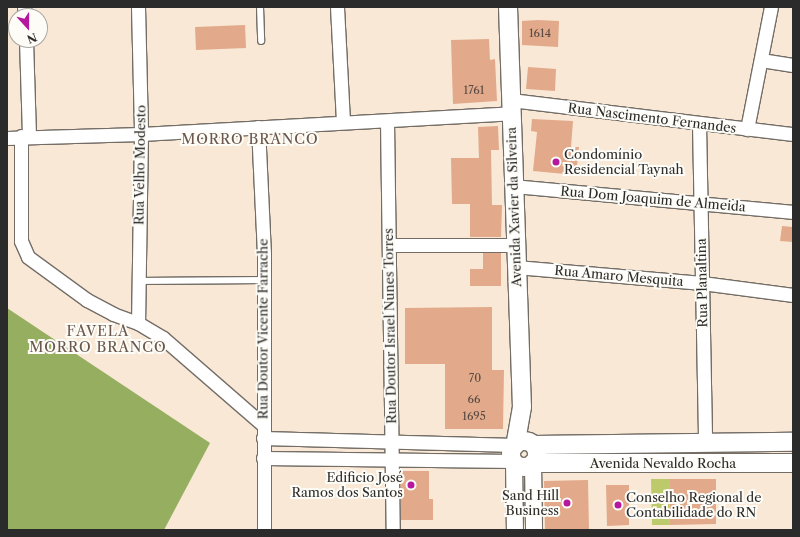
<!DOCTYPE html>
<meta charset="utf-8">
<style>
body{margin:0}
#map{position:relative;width:800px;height:537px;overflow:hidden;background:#f8e8d5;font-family:"Libre Caslon Text",serif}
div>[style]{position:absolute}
.green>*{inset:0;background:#bdca6c}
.forest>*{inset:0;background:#96ae60}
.building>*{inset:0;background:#e2aa8b}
.roads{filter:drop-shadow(1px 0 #736d66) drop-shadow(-1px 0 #736d66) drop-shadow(0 1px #736d66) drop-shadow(0 -1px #736d66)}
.service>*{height:6px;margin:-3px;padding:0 3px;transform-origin:3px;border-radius:3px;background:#fff}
.minor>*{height:13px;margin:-6.5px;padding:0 6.5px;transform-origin:6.5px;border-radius:6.5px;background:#fff}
.tertiary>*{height:16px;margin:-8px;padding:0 8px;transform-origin:8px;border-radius:8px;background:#fff}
.secondary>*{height:18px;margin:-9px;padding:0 9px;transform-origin:9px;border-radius:9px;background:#fff}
.secondary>.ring{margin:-9px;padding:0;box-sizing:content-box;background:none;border:18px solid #fff;border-radius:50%}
.dots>*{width:11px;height:11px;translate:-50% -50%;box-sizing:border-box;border:2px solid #fdfcf7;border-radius:50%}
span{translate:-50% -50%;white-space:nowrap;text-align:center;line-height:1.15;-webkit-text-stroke:4px #fdfcf7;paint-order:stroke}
.number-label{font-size:11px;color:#594b43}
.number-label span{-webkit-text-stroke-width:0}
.street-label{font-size:13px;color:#2b2b2b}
.poi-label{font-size:13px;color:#2b2b2b}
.left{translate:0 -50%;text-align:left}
.right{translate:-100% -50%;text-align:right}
.neighbourhood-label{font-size:14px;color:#6b574d;letter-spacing:1px}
.frame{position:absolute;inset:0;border:8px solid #2b2b2b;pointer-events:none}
.north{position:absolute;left:8px;top:8px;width:40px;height:40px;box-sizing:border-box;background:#fdfcf7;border:1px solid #a9a8a5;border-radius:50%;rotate:159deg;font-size:11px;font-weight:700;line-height:16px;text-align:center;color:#2b2b2b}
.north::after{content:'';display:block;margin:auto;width:14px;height:18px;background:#b5179e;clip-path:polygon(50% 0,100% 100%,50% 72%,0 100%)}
</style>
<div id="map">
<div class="green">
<div style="clip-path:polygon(651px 479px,669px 479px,670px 525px,652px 525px)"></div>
</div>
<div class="forest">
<div style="clip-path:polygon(7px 308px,210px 443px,164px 530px,7px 530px)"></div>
</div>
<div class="building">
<div style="clip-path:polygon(538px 20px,559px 21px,558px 47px,522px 45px,522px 21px)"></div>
<div style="clip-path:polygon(245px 25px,246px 48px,196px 50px,195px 27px)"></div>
<div style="clip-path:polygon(489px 39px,490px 60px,495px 59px,497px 101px,453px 104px,451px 40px)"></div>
<div style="clip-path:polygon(528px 67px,556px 69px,555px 91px,526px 89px)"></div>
<div style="clip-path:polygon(532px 119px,573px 121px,571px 147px,579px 147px,576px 175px,533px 171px,537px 132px,531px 131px)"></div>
<div style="clip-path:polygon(498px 126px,499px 150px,491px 150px,492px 205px,502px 205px,501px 237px,470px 237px,470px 204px,452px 204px,451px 158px,479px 158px,478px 127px)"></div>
<div style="clip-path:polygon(782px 226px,793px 227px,793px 242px,780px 241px)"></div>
<div style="clip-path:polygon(483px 253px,501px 253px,501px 286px,470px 286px,470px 269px,483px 269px)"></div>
<div style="clip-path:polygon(492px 307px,492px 370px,504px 370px,503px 429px,445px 429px,445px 364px,405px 364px,405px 308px)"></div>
<div style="clip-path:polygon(400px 471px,429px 471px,429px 499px,433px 499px,433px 520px,401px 520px)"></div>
<div style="clip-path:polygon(669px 479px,716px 479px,716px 524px,670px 525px)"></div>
<div style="clip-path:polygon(588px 480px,589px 530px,545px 530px,544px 481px)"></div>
<div style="clip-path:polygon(606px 485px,629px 485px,629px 525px,607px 526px)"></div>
</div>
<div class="roads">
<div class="service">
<div style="left:260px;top:7px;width:34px;rotate:88deg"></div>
<div style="left:139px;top:281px;width:124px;rotate:-0.5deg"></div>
</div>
<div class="minor">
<div style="left:24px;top:7px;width:9px;rotate:84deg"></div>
<div style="left:138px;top:7px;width:127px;rotate:88.6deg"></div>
<div style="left:141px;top:134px;width:189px;rotate:90.9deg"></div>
<div style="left:337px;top:7px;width:115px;rotate:87deg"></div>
<div style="left:26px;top:40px;width:96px;rotate:88.2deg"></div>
<div style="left:761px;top:60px;width:32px;rotate:9deg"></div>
<div style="left:511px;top:100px;width:284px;rotate:6.9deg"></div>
<div style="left:387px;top:121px;width:409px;rotate:89.2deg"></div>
<div style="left:699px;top:123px;width:320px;rotate:88.9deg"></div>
<div style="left:258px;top:127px;width:126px;rotate:87.3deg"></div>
<div style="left:264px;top:253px;width:277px;rotate:90deg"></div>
<div style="left:747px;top:129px;width:124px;rotate:-78.9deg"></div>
<div style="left:21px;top:136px;width:105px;rotate:90deg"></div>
<div style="left:21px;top:241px;width:17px;rotate:66deg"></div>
<div style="left:28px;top:257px;width:73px;rotate:36.1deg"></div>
<div style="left:87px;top:300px;width:30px;rotate:28deg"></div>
<div style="left:113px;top:314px;width:27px;rotate:20deg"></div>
<div style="left:138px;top:323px;width:29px;rotate:31deg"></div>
<div style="left:163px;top:338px;width:131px;rotate:41deg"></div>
<div style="left:7px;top:138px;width:134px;rotate:-1.7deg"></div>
<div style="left:141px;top:134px;width:371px;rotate:-3.2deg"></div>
<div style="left:513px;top:186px;width:281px;rotate:5.3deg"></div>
<div style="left:389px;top:245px;width:126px"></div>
<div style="left:516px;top:267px;width:187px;rotate:4.9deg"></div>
<div style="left:702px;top:283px;width:92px;rotate:7.5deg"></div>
<div style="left:263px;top:438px;width:252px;rotate:1.6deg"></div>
<div style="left:263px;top:458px;width:251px;rotate:0.7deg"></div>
</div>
<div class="tertiary">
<div style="left:514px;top:462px;width:68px;rotate:89.2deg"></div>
<div style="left:533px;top:463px;width:67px;rotate:89.1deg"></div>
</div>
<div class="secondary">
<div style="left:508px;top:7px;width:400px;rotate:88deg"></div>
<div style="left:522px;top:407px;width:39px;rotate:100deg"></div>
<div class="ring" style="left:511px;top:441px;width:8px;height:8px"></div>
<div style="left:534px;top:445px;width:259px;rotate:-0.7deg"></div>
<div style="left:533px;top:463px;width:260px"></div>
</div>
</div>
<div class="dots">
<div style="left:556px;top:162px;background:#b5179e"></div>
<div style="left:411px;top:485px;background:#b5179e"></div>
<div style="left:567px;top:503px;background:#b5179e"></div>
<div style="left:618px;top:505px;background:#b5179e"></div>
</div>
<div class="number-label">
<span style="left:540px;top:33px">1614</span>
<span style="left:474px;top:90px">1761</span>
<span style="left:475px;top:378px">70</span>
<span style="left:474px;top:399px">66</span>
<span style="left:474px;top:416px">1695</span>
</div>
<div class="street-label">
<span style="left:652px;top:118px;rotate:7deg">Rua Nascimento Fernandes</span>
<span style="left:140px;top:165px;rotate:-89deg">Rua Velho Modesto</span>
<span style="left:653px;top:199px;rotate:5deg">Rua Dom Joaquim de Almeida</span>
<span style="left:514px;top:207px;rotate:-92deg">Avenida Xavier da Silveira</span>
<span style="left:619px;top:276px;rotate:5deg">Rua Amaro Mesquita</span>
<span style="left:702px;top:283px;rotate:-91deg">Rua Planaltina</span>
<span style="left:390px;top:326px;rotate:-91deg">Rua Doutor Israel Nunes Torres</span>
<span style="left:263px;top:329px;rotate:-90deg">Rua Doutor Vicente Farrache</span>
<span style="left:663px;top:463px">Avenida Nevaldo Rocha</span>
</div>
<div class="poi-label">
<span class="left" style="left:564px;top:162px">Condomínio<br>Residencial Taynah</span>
<span class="right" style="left:403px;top:485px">Edificio José<br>Ramos dos Santos</span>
<span class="right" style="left:559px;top:503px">Sand Hill<br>Business</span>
<span class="left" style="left:626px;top:505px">Conselho Regional de<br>Contabilidade do RN</span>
</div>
<div class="neighbourhood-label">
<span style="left:250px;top:139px">MORRO BRANCO</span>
<span style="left:98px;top:339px">FAVELA<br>MORRO BRANCO</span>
</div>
<div class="frame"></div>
<div class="north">N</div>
</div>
